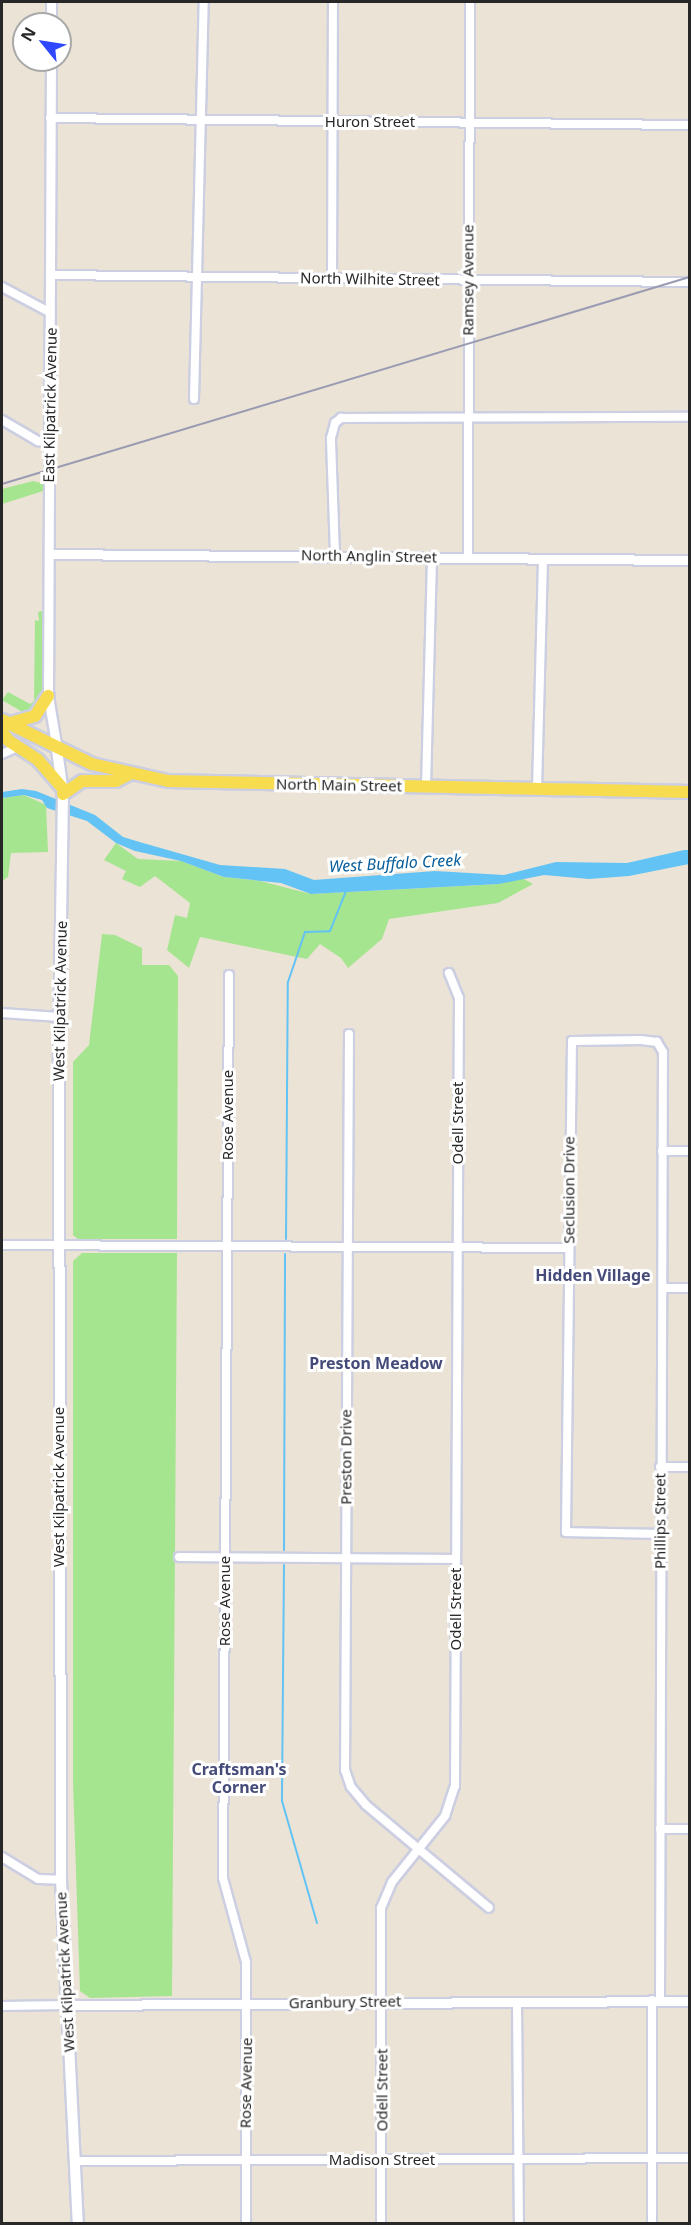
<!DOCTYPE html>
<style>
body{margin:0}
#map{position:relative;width:691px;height:2225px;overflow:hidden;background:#ebe3d6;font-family:"Noto Sans",sans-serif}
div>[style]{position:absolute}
.green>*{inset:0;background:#a6e58f}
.water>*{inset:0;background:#62c3f4}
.stream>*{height:2px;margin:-1px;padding:0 1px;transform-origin:1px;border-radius:1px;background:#62c3f4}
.roads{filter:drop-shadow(2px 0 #cccee1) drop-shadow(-2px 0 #cccee1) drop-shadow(0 2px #cccee1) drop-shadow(0 -2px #cccee1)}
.minor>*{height:8px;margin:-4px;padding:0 4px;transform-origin:4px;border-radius:4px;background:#fff}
.tertiary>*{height:9px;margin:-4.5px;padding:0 4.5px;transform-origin:4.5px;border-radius:4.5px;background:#fff}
.secondary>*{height:10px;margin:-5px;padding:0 5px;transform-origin:5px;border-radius:5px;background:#fff}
.primary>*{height:12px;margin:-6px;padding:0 6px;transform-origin:6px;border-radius:6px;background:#f8dc4f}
.rail>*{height:2px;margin:-1px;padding:0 1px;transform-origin:1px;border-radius:1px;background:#9a9bb2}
span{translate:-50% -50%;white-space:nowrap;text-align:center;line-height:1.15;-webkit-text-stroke:6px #fff;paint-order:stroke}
.street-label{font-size:15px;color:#272727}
.water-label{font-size:16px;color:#065d9b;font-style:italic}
.neighbourhood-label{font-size:16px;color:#454b79;font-weight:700}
.frame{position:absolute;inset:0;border:3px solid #272727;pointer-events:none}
.north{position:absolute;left:12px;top:12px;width:60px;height:60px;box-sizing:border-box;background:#fff;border:2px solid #a9a9a9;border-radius:50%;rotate:300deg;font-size:16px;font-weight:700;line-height:24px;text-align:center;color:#272727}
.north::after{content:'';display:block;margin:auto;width:21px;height:27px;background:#2f47ff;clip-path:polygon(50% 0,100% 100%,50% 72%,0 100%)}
</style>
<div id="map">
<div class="green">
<div style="clip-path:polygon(33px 481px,45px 484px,43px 491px,2px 504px,2px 489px)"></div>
<div style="clip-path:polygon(42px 611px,42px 705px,26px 714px,2px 700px,8px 692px,30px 704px,34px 701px,35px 620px,39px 621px,38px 612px)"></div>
<div style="clip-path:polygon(24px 795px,46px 805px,48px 852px,11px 853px,8px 877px,2px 881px,2px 798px)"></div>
<div style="clip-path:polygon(116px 843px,138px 859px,181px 861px,224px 877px,260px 881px,311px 894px,499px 884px,520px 877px,533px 884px,498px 903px,389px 919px,382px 939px,348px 968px,341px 958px,320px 944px,307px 959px,200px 937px,189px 968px,167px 950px,175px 915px,187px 918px,190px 903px,155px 876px,140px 887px,122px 879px,126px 871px,104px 860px)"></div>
<div style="clip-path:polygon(102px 934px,115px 935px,142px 948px,142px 965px,169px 965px,178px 976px,177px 1239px,78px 1239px,73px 1235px,73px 1062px,89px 1045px)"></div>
<div style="clip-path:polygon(82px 1253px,177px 1253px,172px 1996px,90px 1998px,80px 1991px,73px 1782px,73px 1261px)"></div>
</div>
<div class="water">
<div style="clip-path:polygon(22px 789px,36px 791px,95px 815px,123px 837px,143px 843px,220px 865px,285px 869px,314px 880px,435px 871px,504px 875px,556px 862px,627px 863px,684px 850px,689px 850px,689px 864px,629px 876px,589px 879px,544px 875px,499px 884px,311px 894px,281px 883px,224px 877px,181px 861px,135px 851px,116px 843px,87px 821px,47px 808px,42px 800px,24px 795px,2px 798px,2px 792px)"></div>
</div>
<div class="stream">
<div style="left:286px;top:1239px;width:257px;rotate:-89.6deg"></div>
<div style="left:288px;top:982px;width:53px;rotate:-71.2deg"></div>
<div style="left:305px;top:932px;width:25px;rotate:-2deg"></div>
<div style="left:330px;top:931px;width:43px;rotate:-68.2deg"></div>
<div style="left:284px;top:1550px;width:296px;rotate:-89.8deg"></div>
<div style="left:284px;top:1565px;width:236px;rotate:90.5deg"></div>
<div style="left:282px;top:1801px;width:127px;rotate:74deg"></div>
</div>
<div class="roads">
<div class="minor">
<div style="left:50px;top:118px;width:640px;rotate:0.63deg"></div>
<div style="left:50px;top:275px;width:640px;rotate:0.63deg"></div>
<div style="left:332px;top:279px;width:277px;rotate:-89.8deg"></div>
<div style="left:2px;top:287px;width:55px;rotate:28deg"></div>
<div style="left:194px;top:399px;width:397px;rotate:-88.6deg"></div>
<div style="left:2px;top:420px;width:42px;rotate:30.3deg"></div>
<div style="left:38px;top:441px;width:11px;rotate:5deg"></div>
<div style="left:335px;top:555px;width:117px;rotate:-92deg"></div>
<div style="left:331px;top:438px;width:16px;rotate:-75deg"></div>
<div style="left:335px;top:423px;width:8px;rotate:-40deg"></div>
<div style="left:341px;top:418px;width:349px;rotate:-0.2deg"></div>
<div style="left:468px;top:558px;width:556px;rotate:-89.79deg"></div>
<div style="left:2px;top:754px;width:17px;rotate:-24deg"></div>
<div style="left:426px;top:787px;width:230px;rotate:-88.5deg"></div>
<div style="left:537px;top:789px;width:230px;rotate:-88.5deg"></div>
<div style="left:229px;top:975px;width:903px;rotate:90.38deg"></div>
<div style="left:223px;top:1878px;width:87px;rotate:74.7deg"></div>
<div style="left:246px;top:1962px;width:262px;rotate:90deg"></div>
<div style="left:2px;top:1013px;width:57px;rotate:4deg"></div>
<div style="left:349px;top:1034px;width:736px;rotate:90.31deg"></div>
<div style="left:345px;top:1770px;width:18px;rotate:71deg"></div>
<div style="left:351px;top:1787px;width:23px;rotate:50deg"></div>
<div style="left:366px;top:1805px;width:160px;rotate:39.9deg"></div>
<div style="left:662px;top:1151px;width:28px"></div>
<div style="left:2px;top:1245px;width:566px;rotate:0.3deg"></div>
<div style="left:663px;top:1288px;width:27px"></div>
<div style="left:660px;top:1467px;width:30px"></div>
<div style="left:179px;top:1557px;width:277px;rotate:0.4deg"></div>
<div style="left:660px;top:1829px;width:30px"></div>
<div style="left:2px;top:1857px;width:42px;rotate:31.4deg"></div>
<div style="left:38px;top:1879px;width:23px;rotate:2deg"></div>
<div style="left:652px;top:2000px;width:224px;rotate:90deg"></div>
<div style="left:660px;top:2000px;width:948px;rotate:-89.82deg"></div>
<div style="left:663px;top:1052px;width:12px;rotate:-121deg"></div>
<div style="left:657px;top:1042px;width:16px;rotate:-173deg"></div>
<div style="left:641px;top:1040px;width:69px;rotate:179.2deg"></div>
<div style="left:572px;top:1041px;width:491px;rotate:90.7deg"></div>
<div style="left:566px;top:1532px;width:94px;rotate:1.2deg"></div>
<div style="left:517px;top:2002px;width:222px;rotate:89.5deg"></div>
<div style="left:2px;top:2006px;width:64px;rotate:-0.9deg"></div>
<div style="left:75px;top:2161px;width:615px;rotate:-0.28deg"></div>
<div style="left:381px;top:2224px;width:316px;rotate:-90deg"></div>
<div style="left:381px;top:1908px;width:28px;rotate:-67deg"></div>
<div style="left:392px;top:1882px;width:85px;rotate:-51.2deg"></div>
<div style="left:445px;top:1816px;width:32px;rotate:-72deg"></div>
<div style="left:455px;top:1786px;width:788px;rotate:-89.71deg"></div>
<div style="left:459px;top:998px;width:27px;rotate:-112deg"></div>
</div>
<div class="tertiary">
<div style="left:51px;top:24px;width:22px;rotate:-90deg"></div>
<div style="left:51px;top:60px;width:636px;rotate:90.27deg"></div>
<div style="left:48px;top:696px;width:55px;rotate:80.5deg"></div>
<div style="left:49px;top:554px;width:641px;rotate:0.54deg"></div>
<div style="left:66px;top:2005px;width:624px;rotate:-0.37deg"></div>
</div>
<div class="secondary">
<div style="left:57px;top:750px;width:44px;rotate:82.2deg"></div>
<div style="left:63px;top:794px;width:266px;rotate:90.9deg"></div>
<div style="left:59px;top:1060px;width:820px;rotate:89.86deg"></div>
<div style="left:61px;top:1880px;width:344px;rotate:87.2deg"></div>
</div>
<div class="primary">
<div style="left:2px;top:720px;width:100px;rotate:26.1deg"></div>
<div style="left:92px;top:764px;width:78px;rotate:12.6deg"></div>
<div style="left:168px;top:781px;width:522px;rotate:1.21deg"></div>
<div style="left:7px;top:724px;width:29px;rotate:-16deg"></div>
<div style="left:35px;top:716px;width:24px;rotate:-57deg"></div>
<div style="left:2px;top:732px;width:11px;rotate:52deg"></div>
<div style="left:9px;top:741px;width:35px;rotate:33deg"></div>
<div style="left:38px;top:760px;width:38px;rotate:49deg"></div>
<div style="left:63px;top:794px;width:23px;rotate:-34deg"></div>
<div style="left:82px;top:781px;width:34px"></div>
<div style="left:116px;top:781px;width:16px;rotate:-27deg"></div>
</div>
</div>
<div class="rail">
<div style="left:2px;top:484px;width:718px;rotate:-16.75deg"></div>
</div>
<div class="street-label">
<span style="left:370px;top:122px">Huron Street</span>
<span style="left:370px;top:279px;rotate:1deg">North Wilhite Street</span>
<span style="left:468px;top:280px;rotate:-90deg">Ramsey Avenue</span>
<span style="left:50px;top:405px;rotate:-89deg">East Kilpatrick Avenue</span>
<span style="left:369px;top:556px;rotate:1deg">North Anglin Street</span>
<span style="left:339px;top:785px;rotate:1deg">North Main Street</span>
<span style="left:60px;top:1001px;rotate:-89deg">West Kilpatrick Avenue</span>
<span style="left:228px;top:1115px;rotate:-90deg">Rose Avenue</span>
<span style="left:458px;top:1123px;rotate:-90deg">Odell Street</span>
<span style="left:569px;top:1190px;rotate:-90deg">Seclusion Drive</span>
<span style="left:346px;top:1457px;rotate:-90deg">Preston Drive</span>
<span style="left:59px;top:1487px;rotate:-90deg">West Kilpatrick Avenue</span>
<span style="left:660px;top:1521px;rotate:-90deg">Phillips Street</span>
<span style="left:225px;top:1601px;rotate:-90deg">Rose Avenue</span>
<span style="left:456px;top:1609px;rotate:-90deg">Odell Street</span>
<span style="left:65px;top:1972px;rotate:-93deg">West Kilpatrick Avenue</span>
<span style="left:345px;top:2002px;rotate:-1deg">Granbury Street</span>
<span style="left:246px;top:2083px;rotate:-89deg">Rose Avenue</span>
<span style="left:382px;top:2090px;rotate:-90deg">Odell Street</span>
<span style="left:382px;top:2160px">Madison Street</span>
</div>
<div class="water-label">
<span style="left:395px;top:863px;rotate:-3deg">West Buffalo Creek</span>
</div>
<div class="neighbourhood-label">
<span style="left:593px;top:1275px">Hidden Village</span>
<span style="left:376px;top:1363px">Preston Meadow</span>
<span style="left:239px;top:1778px">Craftsman's<br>Corner</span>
</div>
<div class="frame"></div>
<div class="north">N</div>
</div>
